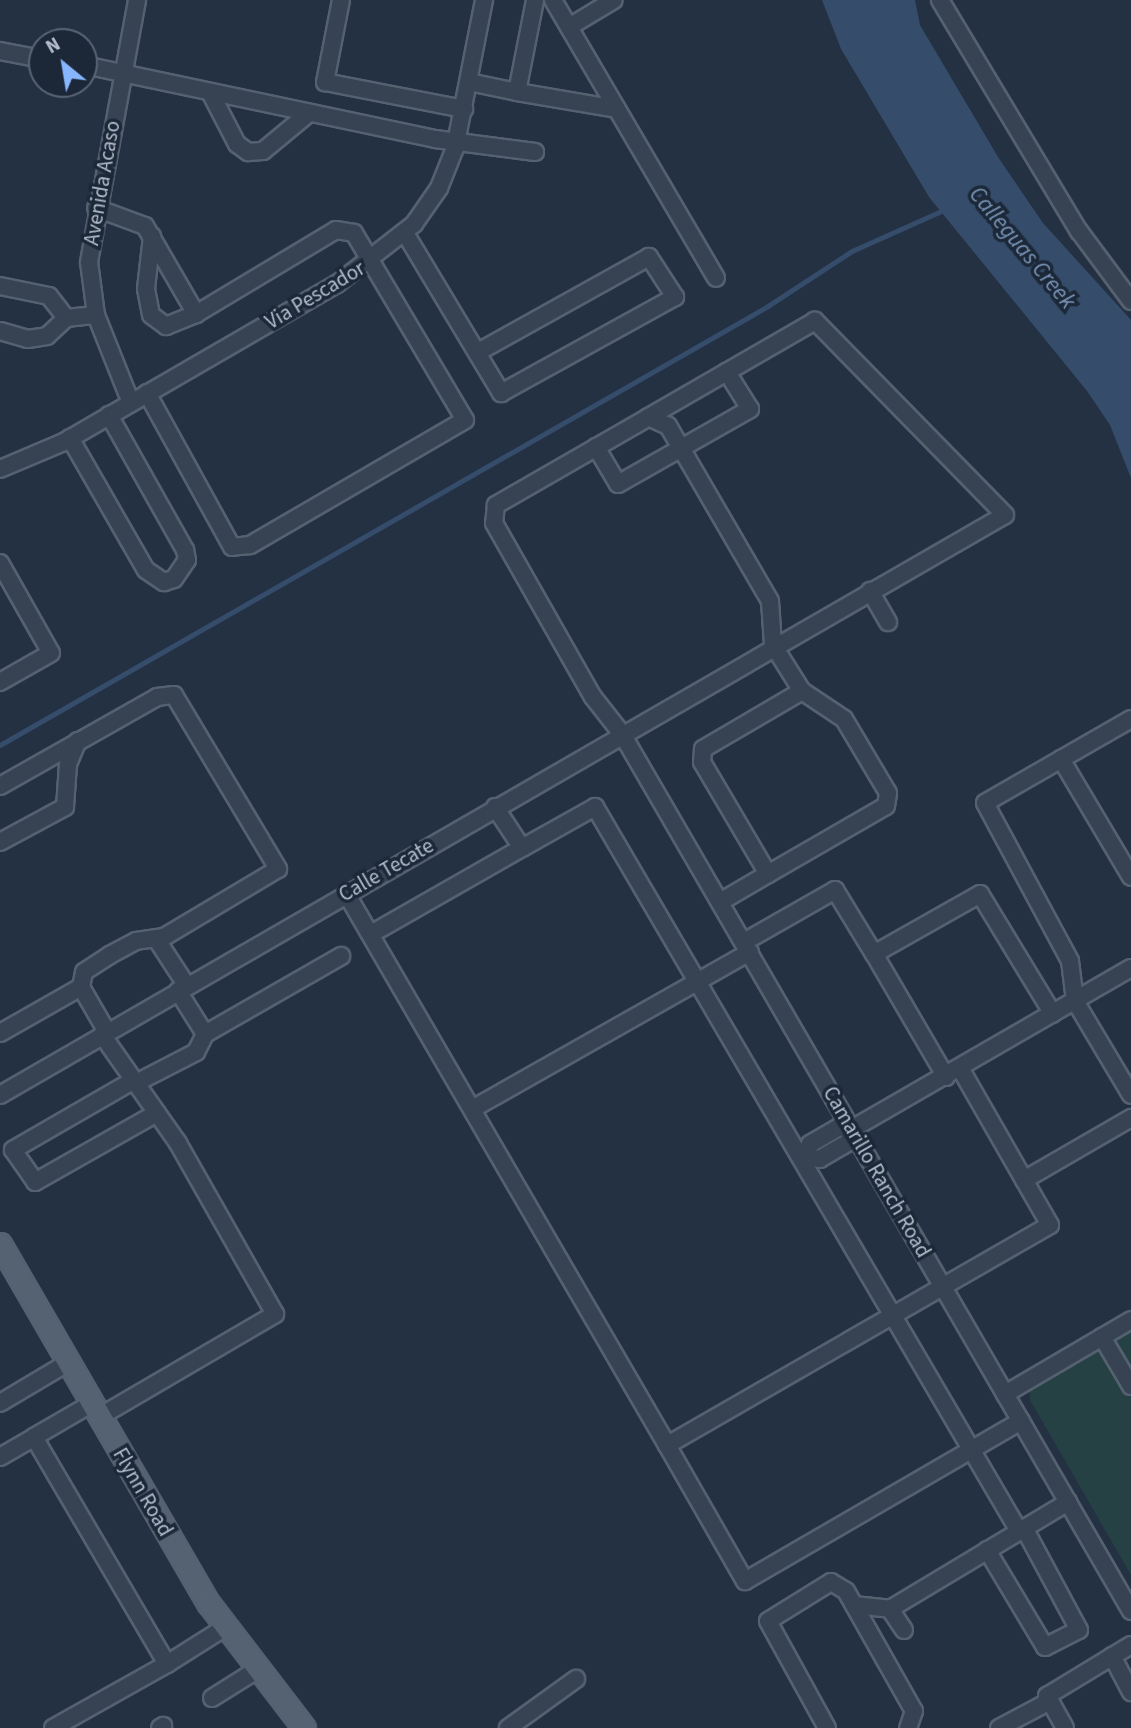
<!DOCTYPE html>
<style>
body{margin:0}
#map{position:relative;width:1131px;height:1728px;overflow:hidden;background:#233143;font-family:"Source Sans 3",sans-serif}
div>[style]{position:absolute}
.green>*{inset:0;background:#254144}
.water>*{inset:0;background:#354c6b}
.stream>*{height:4.5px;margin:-2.25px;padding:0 2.25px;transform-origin:2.25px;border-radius:2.25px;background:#354c6b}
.roads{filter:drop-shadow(2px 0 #556170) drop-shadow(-2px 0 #556170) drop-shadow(0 2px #556170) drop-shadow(0 -2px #556170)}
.minor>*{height:16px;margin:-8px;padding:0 8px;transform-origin:8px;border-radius:8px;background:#374352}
.major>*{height:21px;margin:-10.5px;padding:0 10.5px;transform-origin:10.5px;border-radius:10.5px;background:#556272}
span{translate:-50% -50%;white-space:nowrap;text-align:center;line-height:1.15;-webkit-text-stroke:7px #1c2838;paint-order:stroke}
.street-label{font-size:21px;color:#b4becd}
.water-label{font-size:23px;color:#7994b7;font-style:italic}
.north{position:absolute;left:28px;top:28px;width:70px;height:70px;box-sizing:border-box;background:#1c2838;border:2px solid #596474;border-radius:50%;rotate:330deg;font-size:19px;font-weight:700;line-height:28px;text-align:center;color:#b4becd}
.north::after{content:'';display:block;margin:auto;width:24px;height:32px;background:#87b6ff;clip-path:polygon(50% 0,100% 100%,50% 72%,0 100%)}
</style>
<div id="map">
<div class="green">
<div style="clip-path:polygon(1131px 1332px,1131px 1575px,1030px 1400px,1030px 1392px)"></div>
</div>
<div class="water">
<div style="clip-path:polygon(822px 0,915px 0,920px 25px,998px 157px,1043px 223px,1131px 320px,1131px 478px,1110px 425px,1087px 391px,929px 197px,841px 49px)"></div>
</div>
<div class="stream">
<div style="left:0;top:745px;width:885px;rotate:-29.75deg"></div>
<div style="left:768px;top:306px;width:100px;rotate:-33.2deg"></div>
<div style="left:852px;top:251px;width:103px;rotate:-24.1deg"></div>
</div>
<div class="roads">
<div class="minor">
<div style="left:341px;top:0;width:84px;rotate:101deg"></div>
<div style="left:325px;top:82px;width:142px;rotate:11deg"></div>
<div style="left:553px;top:0;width:322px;rotate:59.6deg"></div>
<div style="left:940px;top:0;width:270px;rotate:59deg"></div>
<div style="left:1079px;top:231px;width:87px;rotate:53.4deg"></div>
<div style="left:569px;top:27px;width:52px;rotate:-31deg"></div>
<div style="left:0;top:51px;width:43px;rotate:10.8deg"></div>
<div style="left:84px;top:65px;width:359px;rotate:11.9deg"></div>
<div style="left:435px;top:139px;width:101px;rotate:7.4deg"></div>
<div style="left:469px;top:82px;width:49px;rotate:11.8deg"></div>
<div style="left:517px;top:92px;width:94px;rotate:-78.9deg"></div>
<div style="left:210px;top:92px;width:59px;rotate:62.6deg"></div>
<div style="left:237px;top:144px;width:14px;rotate:36deg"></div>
<div style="left:248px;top:152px;width:15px;rotate:-4deg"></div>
<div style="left:263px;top:151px;width:60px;rotate:-39.6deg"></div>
<div style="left:517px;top:92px;width:101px;rotate:9.6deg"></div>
<div style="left:96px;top:208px;width:52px;rotate:20.2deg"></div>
<div style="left:145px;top:226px;width:102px;rotate:59.9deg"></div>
<div style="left:196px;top:314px;width:163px;rotate:-31deg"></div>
<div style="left:336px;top:230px;width:18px;rotate:9deg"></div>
<div style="left:354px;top:233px;width:217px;rotate:59.3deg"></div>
<div style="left:465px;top:420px;width:249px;rotate:149.8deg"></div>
<div style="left:250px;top:545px;width:18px;rotate:174deg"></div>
<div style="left:232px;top:547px;width:176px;rotate:-118.9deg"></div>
<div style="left:405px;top:233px;width:187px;rotate:59deg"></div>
<div style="left:501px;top:393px;width:199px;rotate:-28.9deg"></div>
<div style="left:675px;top:297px;width:48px;rotate:-123deg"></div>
<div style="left:649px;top:257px;width:196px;rotate:150.9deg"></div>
<div style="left:152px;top:236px;width:53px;rotate:96.5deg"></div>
<div style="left:146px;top:289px;width:26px;rotate:79deg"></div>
<div style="left:151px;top:315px;width:19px;rotate:36deg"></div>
<div style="left:166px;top:326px;width:32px;rotate:-22deg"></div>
<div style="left:0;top:286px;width:50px;rotate:11.5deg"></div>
<div style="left:49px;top:296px;width:28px;rotate:52deg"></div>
<div style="left:66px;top:318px;width:30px;rotate:-6deg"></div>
<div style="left:0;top:331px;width:29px;rotate:16deg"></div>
<div style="left:28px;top:339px;width:19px;rotate:-9deg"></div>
<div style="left:47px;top:336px;width:26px;rotate:-43deg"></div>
<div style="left:131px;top:403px;width:95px;rotate:-111.7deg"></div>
<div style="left:96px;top:315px;width:53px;rotate:-97.5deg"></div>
<div style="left:89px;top:262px;width:266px;rotate:-79.6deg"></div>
<div style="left:70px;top:438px;width:152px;rotate:60.1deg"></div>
<div style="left:146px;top:570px;width:22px;rotate:34deg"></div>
<div style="left:164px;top:582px;width:10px;rotate:-17deg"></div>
<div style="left:174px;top:579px;width:23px;rotate:-56deg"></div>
<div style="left:187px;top:560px;width:10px;rotate:-101deg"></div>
<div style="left:185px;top:550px;width:155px;rotate:-119.4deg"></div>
<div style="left:596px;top:447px;width:43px;rotate:59.3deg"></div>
<div style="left:618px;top:484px;width:152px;rotate:-29.6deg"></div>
<div style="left:750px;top:409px;width:44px;rotate:-121.9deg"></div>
<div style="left:0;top:469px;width:69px;rotate:-22.9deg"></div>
<div style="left:64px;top:442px;width:315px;rotate:-30.1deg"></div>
<div style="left:337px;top:284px;width:98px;rotate:-37.9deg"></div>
<div style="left:414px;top:224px;width:44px;rotate:-55.2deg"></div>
<div style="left:439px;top:188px;width:43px;rotate:-68.2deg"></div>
<div style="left:455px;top:148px;width:151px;rotate:-78.9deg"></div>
<div style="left:0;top:563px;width:103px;rotate:60.5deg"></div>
<div style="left:51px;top:653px;width:59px;rotate:150.4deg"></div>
<div style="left:870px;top:591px;width:36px;rotate:60deg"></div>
<div style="left:802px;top:691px;width:115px;rotate:149.6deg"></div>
<div style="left:703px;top:749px;width:13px;rotate:94deg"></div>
<div style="left:702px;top:762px;width:130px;rotate:59.5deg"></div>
<div style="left:768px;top:874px;width:136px;rotate:-30deg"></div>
<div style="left:886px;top:806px;width:13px;rotate:-81deg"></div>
<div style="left:888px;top:793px;width:86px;rotate:-120.7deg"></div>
<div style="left:844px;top:719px;width:50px;rotate:-146.3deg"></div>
<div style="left:802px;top:691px;width:54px;rotate:-122.2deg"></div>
<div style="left:773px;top:645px;width:44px;rotate:-93.9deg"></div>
<div style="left:770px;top:601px;width:203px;rotate:-120.2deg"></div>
<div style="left:668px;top:426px;width:21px;rotate:-155deg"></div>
<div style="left:649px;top:417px;width:177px;rotate:150.1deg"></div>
<div style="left:496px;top:505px;width:18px;rotate:96deg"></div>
<div style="left:494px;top:523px;width:200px;rotate:60.4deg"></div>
<div style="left:593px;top:697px;width:47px;rotate:51.9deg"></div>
<div style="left:622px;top:734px;width:1014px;rotate:59.87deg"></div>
<div style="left:1131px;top:719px;width:168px;rotate:150.1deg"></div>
<div style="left:985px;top:803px;width:179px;rotate:61.7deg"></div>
<div style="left:1070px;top:961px;width:40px;rotate:82.9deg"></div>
<div style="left:1075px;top:1001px;width:109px;rotate:59.2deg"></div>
<div style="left:1061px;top:759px;width:137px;rotate:59.3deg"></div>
<div style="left:0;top:786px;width:180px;rotate:-29.5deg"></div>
<div style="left:157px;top:697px;width:17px;rotate:-7deg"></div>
<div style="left:174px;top:695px;width:203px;rotate:59.1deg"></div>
<div style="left:278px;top:869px;width:133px;rotate:149.2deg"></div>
<div style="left:164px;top:937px;width:28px;rotate:172deg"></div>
<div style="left:136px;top:941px;width:30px;rotate:152deg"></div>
<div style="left:110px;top:955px;width:31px;rotate:147deg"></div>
<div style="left:84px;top:972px;width:15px;rotate:101deg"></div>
<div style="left:81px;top:987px;width:93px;rotate:150.4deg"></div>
<div style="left:495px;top:807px;width:49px;rotate:56.6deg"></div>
<div style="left:522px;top:848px;width:84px;rotate:-29.3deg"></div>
<div style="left:595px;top:807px;width:839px;rotate:59.65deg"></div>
<div style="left:0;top:842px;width:74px;rotate:-28.3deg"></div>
<div style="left:65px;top:807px;width:43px;rotate:-86deg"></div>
<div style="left:68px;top:764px;width:25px;rotate:-67deg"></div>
<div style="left:346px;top:893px;width:639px;rotate:59.82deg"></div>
<div style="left:720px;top:902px;width:56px;rotate:-30.3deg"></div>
<div style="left:371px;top:934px;width:174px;rotate:-29.7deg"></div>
<div style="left:157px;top:940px;width:55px;rotate:56.9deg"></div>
<div style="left:744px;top:942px;width:105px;rotate:-29.7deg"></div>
<div style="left:835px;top:890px;width:75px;rotate:58.6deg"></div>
<div style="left:81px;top:987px;width:52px;rotate:60deg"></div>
<div style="left:205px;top:1034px;width:157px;rotate:-29.8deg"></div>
<div style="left:960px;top:1068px;width:181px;rotate:60.2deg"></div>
<div style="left:1050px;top:1225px;width:442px;rotate:150.1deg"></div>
<div style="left:667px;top:1445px;width:157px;rotate:60.2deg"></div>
<div style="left:745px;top:1581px;width:319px;rotate:-30.1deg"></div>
<div style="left:946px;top:1077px;width:143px;rotate:-120.3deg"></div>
<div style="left:874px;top:954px;width:122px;rotate:-29.5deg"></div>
<div style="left:980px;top:894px;width:140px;rotate:58.7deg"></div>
<div style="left:134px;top:1080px;width:140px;rotate:150deg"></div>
<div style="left:13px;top:1150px;width:39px;rotate:55deg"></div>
<div style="left:35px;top:1182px;width:140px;rotate:-29.5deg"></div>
<div style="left:136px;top:1083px;width:68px;rotate:-27.3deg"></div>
<div style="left:196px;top:1052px;width:20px;rotate:-63deg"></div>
<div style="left:205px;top:1034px;width:51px;rotate:-122.1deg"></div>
<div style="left:0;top:1095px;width:1160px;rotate:-29.99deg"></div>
<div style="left:1005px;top:515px;width:272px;rotate:-134.4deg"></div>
<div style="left:815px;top:321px;width:192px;rotate:150deg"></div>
<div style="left:474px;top:1108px;width:317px;rotate:-29.5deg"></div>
<div style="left:852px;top:1129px;width:13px;rotate:103deg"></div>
<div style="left:849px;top:1142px;width:34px;rotate:150deg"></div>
<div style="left:820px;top:1159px;width:16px;rotate:-173deg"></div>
<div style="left:804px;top:1157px;width:14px;rotate:-65deg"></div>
<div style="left:810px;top:1144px;width:34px;rotate:-30deg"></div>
<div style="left:839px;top:1127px;width:13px;rotate:9deg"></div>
<div style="left:852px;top:1129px;width:322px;rotate:-30deg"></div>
<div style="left:1024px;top:1180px;width:124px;rotate:-30.1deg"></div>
<div style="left:1102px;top:1337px;width:57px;rotate:59.4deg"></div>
<div style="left:1005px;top:1394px;width:146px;rotate:-30.4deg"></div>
<div style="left:0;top:1403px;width:78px;rotate:-30.8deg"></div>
<div style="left:99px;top:1417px;width:204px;rotate:-30.3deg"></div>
<div style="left:275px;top:1314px;width:197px;rotate:-119.6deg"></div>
<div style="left:178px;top:1143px;width:132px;rotate:-125.1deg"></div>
<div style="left:0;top:1457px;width:39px;rotate:-30deg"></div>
<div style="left:987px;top:1550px;width:113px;rotate:59.1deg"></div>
<div style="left:1045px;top:1647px;width:38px;rotate:-27deg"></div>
<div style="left:1079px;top:1630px;width:116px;rotate:-118.3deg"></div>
<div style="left:854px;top:1605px;width:36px;rotate:6deg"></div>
<div style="left:904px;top:1630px;width:25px;rotate:-124deg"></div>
<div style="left:890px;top:1609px;width:208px;rotate:-31deg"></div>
<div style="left:1112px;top:1656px;width:41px;rotate:62.2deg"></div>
<div style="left:167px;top:1664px;width:67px;rotate:-32.3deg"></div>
<div style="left:212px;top:1698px;width:51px;rotate:-32.1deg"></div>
<div style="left:53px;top:1728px;width:131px;rotate:-29.3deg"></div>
<div style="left:167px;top:1664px;width:263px;rotate:-120.4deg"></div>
<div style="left:34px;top:1437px;width:66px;rotate:-30.1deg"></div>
<div style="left:160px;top:1728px;width:4px;rotate:-34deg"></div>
<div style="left:508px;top:1728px;width:84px;rotate:-35.8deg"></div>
<div style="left:827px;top:1728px;width:122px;rotate:-118.9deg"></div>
<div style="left:768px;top:1621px;width:74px;rotate:-31.8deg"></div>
<div style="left:831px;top:1582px;width:17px;rotate:31deg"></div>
<div style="left:846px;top:1591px;width:138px;rotate:60.5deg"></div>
<div style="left:914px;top:1711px;width:18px;rotate:109deg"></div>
<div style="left:999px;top:1728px;width:58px;rotate:-27.9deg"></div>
<div style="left:1065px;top:1728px;width:37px;rotate:-119deg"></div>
<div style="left:1047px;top:1696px;width:98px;rotate:-31.3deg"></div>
</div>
<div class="major">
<div style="left:0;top:1244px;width:416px;rotate:59.9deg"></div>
<div style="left:209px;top:1604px;width:156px;rotate:52.5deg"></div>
</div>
</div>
<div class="street-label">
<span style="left:102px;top:183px;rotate:-80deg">Avenida Acaso</span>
<span style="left:315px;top:295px;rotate:-31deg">Via Pescador</span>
<span style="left:386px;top:870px;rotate:-30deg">Calle Tecate</span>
<span style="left:877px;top:1172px;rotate:60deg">Camarillo Ranch Road</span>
<span style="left:143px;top:1492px;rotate:60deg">Flynn Road</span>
</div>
<div class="water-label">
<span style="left:1022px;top:248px;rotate:50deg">Calleguas Creek</span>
</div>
<div class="north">N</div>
</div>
